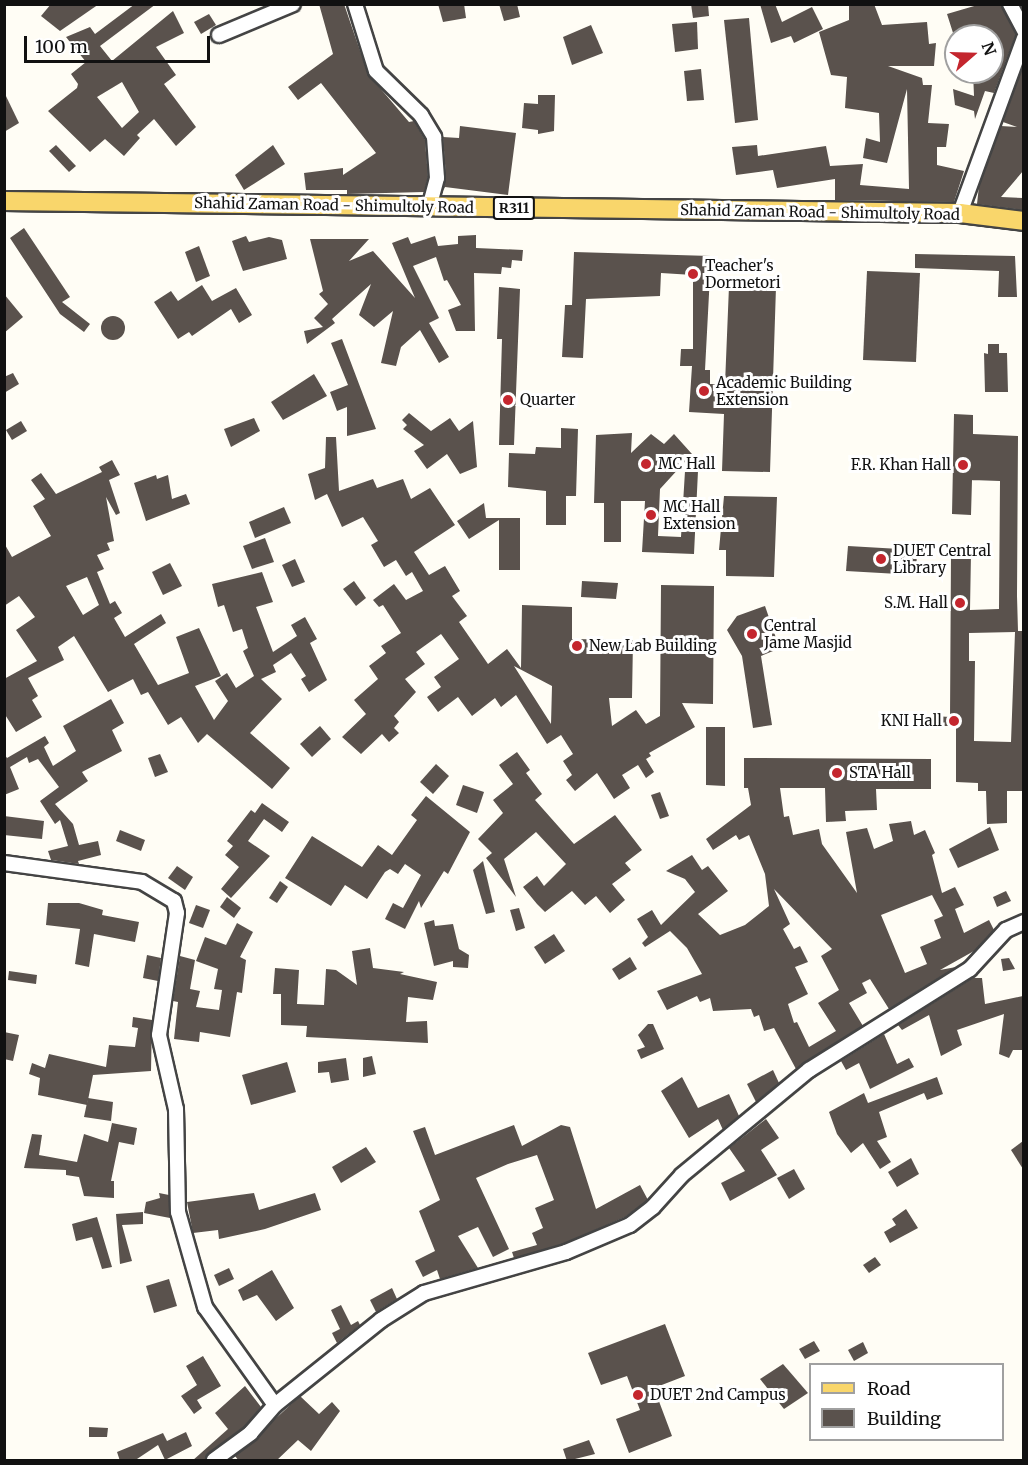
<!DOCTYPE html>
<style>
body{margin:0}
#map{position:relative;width:1028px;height:1465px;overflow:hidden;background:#fffdf5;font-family:Merriweather,serif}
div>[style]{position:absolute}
.building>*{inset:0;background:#5a524d}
.round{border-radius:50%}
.roads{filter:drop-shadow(2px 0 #444) drop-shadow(-2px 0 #444) drop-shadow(0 2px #444) drop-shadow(0 -2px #444)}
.minor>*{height:14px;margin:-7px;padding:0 7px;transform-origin:7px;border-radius:7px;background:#fff}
.major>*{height:18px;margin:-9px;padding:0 9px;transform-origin:9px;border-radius:9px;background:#f9d66b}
.dots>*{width:16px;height:16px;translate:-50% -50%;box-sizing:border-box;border:3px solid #fff;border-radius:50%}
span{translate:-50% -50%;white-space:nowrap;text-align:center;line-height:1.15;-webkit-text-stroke:6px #fff;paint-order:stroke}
.shield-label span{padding:2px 4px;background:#fff;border:2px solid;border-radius:4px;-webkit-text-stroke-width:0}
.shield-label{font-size:14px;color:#111;font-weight:700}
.street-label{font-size:15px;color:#111}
.poi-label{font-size:15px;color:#111}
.left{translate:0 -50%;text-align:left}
.right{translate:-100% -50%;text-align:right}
.frame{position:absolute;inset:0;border:6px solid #111;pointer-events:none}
.legend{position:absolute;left:809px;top:1363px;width:195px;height:78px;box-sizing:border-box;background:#fff;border:2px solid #a0a0a0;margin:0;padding:8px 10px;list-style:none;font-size:18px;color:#111}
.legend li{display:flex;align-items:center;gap:12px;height:30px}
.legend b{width:30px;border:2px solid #a0a0a0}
.north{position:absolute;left:944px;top:24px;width:60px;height:60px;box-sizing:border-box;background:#fff;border:2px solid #a0a0a0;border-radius:50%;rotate:70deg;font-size:16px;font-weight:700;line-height:24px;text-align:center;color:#111}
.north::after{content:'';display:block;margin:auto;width:21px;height:27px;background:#c4262e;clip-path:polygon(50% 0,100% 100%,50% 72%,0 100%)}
.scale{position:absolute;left:24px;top:36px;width:186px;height:27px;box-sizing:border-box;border:3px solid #111;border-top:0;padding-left:8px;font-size:18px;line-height:21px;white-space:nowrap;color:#111;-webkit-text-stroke:4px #fff;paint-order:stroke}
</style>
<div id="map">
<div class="building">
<div style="clip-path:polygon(51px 4px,99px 4px,60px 31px,41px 16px)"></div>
<div style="clip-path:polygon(evenodd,135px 4px,156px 4px,100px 46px,112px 61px,173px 11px,184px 33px,156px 47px,176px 75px,164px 84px,196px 127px,176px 146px,154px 119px,137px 135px,140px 138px,124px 156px,105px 139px,90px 152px,48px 111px,77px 88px,78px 84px,71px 74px,86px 62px,66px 37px,90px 27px,95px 34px,135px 4px,122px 82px,139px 112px,122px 128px,97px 97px,122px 82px)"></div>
<div style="clip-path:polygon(319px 4px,344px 4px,368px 74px,409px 122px,414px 121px,425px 140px,428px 177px,424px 192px,347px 194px,347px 190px,306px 190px,304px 173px,343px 168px,343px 175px,376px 153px,321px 83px,298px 100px,288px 87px,333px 54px)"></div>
<div style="clip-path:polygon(438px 4px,464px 4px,466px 18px,443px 22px)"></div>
<div style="clip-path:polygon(499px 4px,517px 4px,520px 17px,504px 21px)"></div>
<div style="clip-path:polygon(691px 4px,708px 4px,709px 16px,693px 18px)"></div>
<div style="clip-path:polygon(760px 4px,775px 4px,782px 22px,812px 7px,823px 29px,794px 43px,791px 36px,771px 43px)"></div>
<div style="clip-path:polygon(849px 4px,874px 4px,882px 25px,927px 22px,929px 44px,936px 43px,934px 66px,888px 66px,922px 78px,923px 85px,932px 85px,928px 123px,949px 124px,946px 147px,937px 147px,937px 165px,964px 171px,954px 202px,835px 200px,835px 179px,777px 188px,773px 170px,736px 175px,732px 147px,757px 145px,758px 156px,826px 146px,830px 166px,863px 164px,860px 185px,909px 189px,907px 89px,887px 163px,863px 158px,866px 138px,880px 142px,879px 113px,845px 108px,847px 77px,831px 75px,819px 32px,849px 20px)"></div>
<div style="clip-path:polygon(981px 4px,1001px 4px,1016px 34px,994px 93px,985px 91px,975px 119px,974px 111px,955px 105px,953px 89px,974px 96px,973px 72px,992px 72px,992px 36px,954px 36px,947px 14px)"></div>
<div style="clip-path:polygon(209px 14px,216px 25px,201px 34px,194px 22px)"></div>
<div style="clip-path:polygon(749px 18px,758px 120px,735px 123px,724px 20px)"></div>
<div style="clip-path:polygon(697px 22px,698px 49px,675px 52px,672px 24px)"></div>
<div style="clip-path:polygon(591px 25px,603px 53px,572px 65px,563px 37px)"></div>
<div style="clip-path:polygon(1023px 66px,1023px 171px,1001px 197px,1023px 198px,1023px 210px,977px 204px,979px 186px,1001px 126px,1017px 127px,1003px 122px)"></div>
<div style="clip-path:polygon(701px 69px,704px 100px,687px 101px,684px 71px)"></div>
<div style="clip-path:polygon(4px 92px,19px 123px,4px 132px)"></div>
<div style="clip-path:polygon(538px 95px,555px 95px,554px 131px,538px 134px,538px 130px,522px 128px,524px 103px,538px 104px)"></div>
<div style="clip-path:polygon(460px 126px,516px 133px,508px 195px,445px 187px,443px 191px,446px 177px,443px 137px,459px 138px)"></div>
<div style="clip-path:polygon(56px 145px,76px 166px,69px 172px,49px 151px)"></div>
<div style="clip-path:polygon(273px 145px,285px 164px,244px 190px,235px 175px)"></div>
<div style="clip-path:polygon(24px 228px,70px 297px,62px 302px,90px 324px,84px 332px,60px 314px,10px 238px)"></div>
<div style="clip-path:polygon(476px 235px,476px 248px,523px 250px,522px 261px,512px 260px,511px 268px,502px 267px,501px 274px,474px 273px,475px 331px,456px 331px,448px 310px,461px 305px,447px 280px,444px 281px,436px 257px,413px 266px,439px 318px,429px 323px,449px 357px,439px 363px,420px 330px,401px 347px,396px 366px,381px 363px,393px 311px,374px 327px,359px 315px,371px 284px,332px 319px,335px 323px,307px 344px,304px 331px,323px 327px,314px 318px,328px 304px,319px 294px,323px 291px,310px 239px,369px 239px,349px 261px,373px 251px,415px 298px,392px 243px,408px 237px,411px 244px,435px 236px,438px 246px,458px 244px,458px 236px)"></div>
<div style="clip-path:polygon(246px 236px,249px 242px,269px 237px,282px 240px,287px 259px,243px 271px,232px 241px)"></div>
<div style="clip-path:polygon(199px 246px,210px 276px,196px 282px,185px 252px)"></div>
<div style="clip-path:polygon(574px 252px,711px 256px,705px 370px,710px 370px,710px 384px,725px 384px,729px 286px,776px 287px,770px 472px,722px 471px,724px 414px,689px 412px,692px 366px,680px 366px,681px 349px,693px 349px,693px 275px,661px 273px,660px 296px,586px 299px,583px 358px,562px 357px,565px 305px,572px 305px)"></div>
<div style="clip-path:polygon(915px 254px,1015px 256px,1017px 297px,998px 297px,999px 271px,915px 268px)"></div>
<div style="clip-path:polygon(867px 271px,920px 273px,916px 362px,863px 360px)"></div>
<div style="clip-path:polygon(202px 285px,212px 301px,236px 288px,252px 315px,239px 323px,231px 309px,192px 336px,189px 332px,178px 339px,154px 302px,171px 291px,178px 301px)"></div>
<div style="clip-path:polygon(499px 287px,520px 289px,514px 445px,499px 445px,502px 339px,497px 339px)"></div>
<div style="clip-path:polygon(4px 294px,23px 317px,4px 333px)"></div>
<div class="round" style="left:101px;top:316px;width:24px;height:24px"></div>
<div style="clip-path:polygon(342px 339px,376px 429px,347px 436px,347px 407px,337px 411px,330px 392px,348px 385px,331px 343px)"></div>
<div style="clip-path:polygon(988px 344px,999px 344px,999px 353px,1007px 353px,1008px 392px,985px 392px,984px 353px,988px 354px)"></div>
<div style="clip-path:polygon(13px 373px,19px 384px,4px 393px,4px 377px)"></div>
<div style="clip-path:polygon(314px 374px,327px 396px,283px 420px,271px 402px)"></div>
<div style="clip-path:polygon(409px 413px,431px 431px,450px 418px,459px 431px,473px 421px,477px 467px,460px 474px,447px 454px,427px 469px,414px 451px,424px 445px,403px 429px,407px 425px,402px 420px)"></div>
<div style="clip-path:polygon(evenodd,954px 414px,973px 415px,973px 434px,1018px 436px,1017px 596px,1018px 631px,1023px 631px,1022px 791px,1007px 791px,1007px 823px,987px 824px,986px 791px,978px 791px,978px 783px,956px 782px,956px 726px,934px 726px,934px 716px,950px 717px,951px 553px,971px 553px,970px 610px,999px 609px,1000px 481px,972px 480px,971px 515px,952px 514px,954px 414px,1015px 632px,1011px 742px,974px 741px,975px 661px,969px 661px,969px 633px,1015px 632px)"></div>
<div style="clip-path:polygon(254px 418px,260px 431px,231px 447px,224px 429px)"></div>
<div style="clip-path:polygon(21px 421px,27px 431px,12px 440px,6px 430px)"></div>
<div style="clip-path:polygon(561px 428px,578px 429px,576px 496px,566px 496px,566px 525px,546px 525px,546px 491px,508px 487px,509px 453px,535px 454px,536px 447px,561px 448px)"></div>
<div style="clip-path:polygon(632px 433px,631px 453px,651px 434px,664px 444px,674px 434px,692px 454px,660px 489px,658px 536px,681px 537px,685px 471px,698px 471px,694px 554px,642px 552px,645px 501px,621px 501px,621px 542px,604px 542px,604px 503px,594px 503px,596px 435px)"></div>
<div style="clip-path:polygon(evenodd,326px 437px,336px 437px,339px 491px,373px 479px,377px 488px,403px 479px,411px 499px,430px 488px,455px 525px,414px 552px,429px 575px,445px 566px,460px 591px,452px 596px,467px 616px,459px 622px,488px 664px,507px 649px,521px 668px,522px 605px,572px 607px,572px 639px,633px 640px,632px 698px,609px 698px,612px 726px,636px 710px,646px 724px,660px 716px,661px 585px,714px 586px,713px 704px,682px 703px,695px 727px,649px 753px,651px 756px,646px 759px,654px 772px,646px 778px,638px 765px,622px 775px,630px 788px,614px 799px,597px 773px,575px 791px,566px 780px,572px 775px,563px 761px,573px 754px,561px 735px,547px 744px,516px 695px,501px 707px,495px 698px,472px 716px,458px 697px,438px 712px,427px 697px,441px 687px,434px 677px,459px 659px,441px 634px,416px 652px,425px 664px,405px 679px,416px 692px,394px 716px,399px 722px,394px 728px,399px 733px,389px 742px,382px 734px,361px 754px,342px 737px,366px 714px,354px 700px,378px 679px,369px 666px,386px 653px,381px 646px,401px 633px,383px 605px,379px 607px,373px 600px,394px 584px,406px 600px,423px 591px,412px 572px,406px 576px,396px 560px,384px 567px,371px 545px,378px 541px,363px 517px,342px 527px,327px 494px,315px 500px,308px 474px,325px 468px,326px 437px,514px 666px,552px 686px,551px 724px,514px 666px)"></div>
<div style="clip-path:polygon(evenodd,112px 460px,120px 475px,109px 480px,120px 513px,116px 515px,106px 497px,114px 541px,107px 543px,110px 550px,97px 555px,104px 569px,97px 572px,110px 604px,115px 601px,122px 613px,114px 618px,125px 637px,161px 614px,166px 623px,134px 644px,158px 685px,189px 673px,176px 637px,199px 628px,221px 676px,195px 686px,214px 720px,228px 701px,215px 681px,227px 673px,236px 688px,254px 676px,243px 651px,248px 648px,242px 629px,233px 632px,224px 605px,218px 607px,212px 584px,262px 572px,273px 602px,256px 607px,273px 652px,297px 636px,291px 625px,305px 617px,317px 639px,310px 643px,327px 680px,309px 692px,301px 679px,306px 676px,291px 653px,273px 665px,276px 672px,261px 679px,282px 699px,250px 733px,290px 768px,272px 789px,207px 734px,198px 743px,181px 717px,168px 725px,148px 692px,141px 695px,133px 679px,108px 692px,74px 636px,58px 647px,64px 660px,28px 678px,38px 696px,32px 700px,42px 717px,16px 732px,4px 713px,4px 679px,37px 661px,16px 630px,35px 617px,19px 596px,4px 606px,4px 543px,12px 557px,51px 536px,33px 506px,45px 499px,31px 480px,41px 473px,56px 494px,102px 472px,99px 467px,112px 460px,87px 577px,99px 605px,83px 615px,66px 586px,87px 577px)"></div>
<div style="clip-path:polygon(156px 475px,157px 479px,168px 475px,172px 499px,186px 494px,190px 504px,146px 521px,134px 483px)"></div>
<div style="clip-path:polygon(724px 496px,777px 497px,774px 577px,726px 576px,726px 550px,719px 550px)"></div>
<div style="clip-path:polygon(484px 503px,486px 518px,520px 518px,520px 570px,499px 570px,499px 520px,469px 539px,457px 521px)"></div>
<div style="clip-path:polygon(284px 507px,291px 523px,255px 538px,249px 522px)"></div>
<div style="clip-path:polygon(265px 538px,274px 562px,252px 569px,243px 546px)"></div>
<div style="clip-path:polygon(848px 546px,917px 550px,916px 575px,846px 571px)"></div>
<div style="clip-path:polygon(295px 559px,305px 582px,292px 587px,282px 565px)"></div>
<div style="clip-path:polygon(170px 563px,182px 586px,163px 595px,152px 572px)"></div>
<div style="clip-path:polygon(354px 581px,366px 598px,356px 606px,343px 589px)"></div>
<div style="clip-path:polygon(582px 581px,618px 583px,616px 599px,581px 597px)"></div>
<div style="clip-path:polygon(765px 606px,776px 638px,773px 651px,761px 656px,772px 725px,753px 728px,742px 656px,727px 630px,737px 616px)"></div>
<div style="clip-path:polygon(111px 699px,124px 723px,112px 730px,122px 751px,82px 772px,88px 781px,55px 804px,73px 824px,79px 845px,98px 841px,101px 855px,78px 861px,79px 864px,51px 860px,48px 851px,68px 846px,60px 820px,55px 824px,40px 801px,59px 787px,38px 759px,29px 763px,27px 757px,10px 767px,19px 789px,4px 795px,4px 754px,7px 758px,45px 736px,49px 743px,44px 747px,53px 766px,76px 751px,63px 726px)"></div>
<div style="clip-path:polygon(320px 726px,331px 739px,312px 757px,300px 744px)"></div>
<div style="clip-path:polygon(706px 727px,725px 727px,725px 786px,706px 785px)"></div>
<div style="clip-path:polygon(517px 752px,530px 770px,526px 773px,542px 794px,535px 800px,574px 844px,615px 815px,642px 850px,625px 863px,631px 870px,612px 884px,625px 900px,610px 913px,596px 896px,585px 905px,572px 891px,545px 912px,537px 904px,523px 887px,537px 876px,544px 886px,566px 864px,536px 832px,504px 859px,516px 897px,486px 858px,492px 853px,478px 839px,503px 813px,493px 800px,513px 784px,499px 765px)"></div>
<div style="clip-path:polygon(160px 754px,168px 772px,155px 777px,148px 758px)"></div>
<div style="clip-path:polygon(evenodd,744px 758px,931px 759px,931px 789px,876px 789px,877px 810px,845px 811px,846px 821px,826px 822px,825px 788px,780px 788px,784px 817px,789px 816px,793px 835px,819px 829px,822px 844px,857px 893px,846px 832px,867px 828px,874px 849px,893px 841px,889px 824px,911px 821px,914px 835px,925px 830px,935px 853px,932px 855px,942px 893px,955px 887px,964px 905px,955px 909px,964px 933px,989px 920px,994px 930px,974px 951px,940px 970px,956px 967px,889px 1009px,870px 979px,862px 983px,867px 993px,849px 1003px,863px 1026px,796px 1069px,774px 1028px,764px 1031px,759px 1015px,754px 1017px,751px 1009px,713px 1011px,710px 998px,700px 1002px,697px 996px,667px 1010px,657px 991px,702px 974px,687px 948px,670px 931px,645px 947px,642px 943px,648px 937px,637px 919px,652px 910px,661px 925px,695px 892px,685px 879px,666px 871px,692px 855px,702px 870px,708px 866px,728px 891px,698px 914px,720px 935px,745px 925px,769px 906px,765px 874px,749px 835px,739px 840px,736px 835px,713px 850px,706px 839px,751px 805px,748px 788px,744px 788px,744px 758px,774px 889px,832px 949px,821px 956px,839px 990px,818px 1003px,836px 1031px,809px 1047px,797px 1022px,794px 1023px,788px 1004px,808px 994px,795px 967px,808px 962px,800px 946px,794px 949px,783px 929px,790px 924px,774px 889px,744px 758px,932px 895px,943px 916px,934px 920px,941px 938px,920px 947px,927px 964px,905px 973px,881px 915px,932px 895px)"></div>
<div style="clip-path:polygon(436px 764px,449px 776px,433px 794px,420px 782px)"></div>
<div style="clip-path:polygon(463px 785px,484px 792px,477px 813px,456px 805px)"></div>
<div style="clip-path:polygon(660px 792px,669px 816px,660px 819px,651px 795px)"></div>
<div style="clip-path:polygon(426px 796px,470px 832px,448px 874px,444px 871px,421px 908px,419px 901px,405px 929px,385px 919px,393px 903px,403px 908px,421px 875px,405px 864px,398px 874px,390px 869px,385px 872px,367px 899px,345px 885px,331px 906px,285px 878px,312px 836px,362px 867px,378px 845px,392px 855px,417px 820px,411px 815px)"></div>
<div style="clip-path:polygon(262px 803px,289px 822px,282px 832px,264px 819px,248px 841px,270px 856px,231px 898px,221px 889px,239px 867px,225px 855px,233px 846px,227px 841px,251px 810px,255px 813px)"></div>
<div style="clip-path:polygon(4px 816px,44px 821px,42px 839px,4px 835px)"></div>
<div style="clip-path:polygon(990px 827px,999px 850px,958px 868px,949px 849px)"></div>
<div style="clip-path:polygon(120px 830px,145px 840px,141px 851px,116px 841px)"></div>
<div style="clip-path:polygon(483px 861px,495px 912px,486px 914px,473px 870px)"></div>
<div style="clip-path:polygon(177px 866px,193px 877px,185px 890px,168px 878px)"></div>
<div style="clip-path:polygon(280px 881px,288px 887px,277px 903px,269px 898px)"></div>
<div style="clip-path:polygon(1006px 891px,1011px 901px,997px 907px,993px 897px)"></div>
<div style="clip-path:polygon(227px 897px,241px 908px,234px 918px,220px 907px)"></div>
<div style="clip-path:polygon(48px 903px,79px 903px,103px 910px,102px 915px,139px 922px,135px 942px,94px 934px,89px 967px,75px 964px,80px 929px,46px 925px)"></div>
<div style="clip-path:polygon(196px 905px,210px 910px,203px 928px,189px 923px)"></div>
<div style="clip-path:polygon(519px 908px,525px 928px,516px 931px,510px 910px)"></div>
<div style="clip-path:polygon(434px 920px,435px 926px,453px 924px,459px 949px,469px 955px,468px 968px,453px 967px,453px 961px,434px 966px,424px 923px)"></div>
<div style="clip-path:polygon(237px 923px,253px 932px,240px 957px,246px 960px,242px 993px,237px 992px,230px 1037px,200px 1032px,199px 1042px,174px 1039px,178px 1002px,173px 1001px,180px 956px,195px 960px,190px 989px,200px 991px,196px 1007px,219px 1010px,222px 990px,214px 989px,218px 969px,196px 961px,205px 937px,226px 945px)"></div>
<div style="clip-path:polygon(554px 934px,565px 951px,545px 964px,534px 947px)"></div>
<div style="clip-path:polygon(370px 948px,373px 968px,404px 972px,400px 974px,437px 982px,433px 1000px,408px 997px,406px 1022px,427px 1021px,428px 1043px,306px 1037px,307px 1026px,281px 1025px,281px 994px,273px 994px,275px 968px,299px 970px,297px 1004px,324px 1005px,326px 969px,336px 970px,357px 985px,352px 951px)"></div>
<div style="clip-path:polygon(147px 955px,161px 958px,158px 981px,143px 978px)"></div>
<div style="clip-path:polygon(630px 957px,637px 969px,619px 980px,612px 969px)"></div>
<div style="clip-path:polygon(1009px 958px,1015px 969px,1003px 971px,1001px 959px)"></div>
<div style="clip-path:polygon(9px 971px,37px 975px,36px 984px,8px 980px)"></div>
<div style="clip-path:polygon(973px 978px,982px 978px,985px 1004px,1023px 996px,1023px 1050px,1013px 1050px,1009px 1058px,999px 1054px,1004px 1014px,957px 1030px,962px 1045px,941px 1056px,929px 1015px,902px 1030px,898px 1025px)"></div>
<div style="clip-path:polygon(133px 1017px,152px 1020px,151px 1071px,93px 1075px,87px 1105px,38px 1095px,40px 1078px,29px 1074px,32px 1063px,45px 1068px,49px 1054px,106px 1067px,109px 1045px,135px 1047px,138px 1028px,132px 1027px)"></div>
<div style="clip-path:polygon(648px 1024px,653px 1024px,664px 1049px,641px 1059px,637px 1050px,645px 1047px,638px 1035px)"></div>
<div style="clip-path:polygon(4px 1032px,19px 1035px,13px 1061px,4px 1059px)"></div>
<div style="clip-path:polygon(884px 1034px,897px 1064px,909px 1058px,914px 1067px,870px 1089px,859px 1063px,846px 1070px,841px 1061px)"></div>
<div style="clip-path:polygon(372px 1056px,376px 1074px,363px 1077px,363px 1058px)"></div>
<div style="clip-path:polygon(346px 1058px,349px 1080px,331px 1083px,329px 1072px,318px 1073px,318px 1062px)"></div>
<div style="clip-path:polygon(287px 1062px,296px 1092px,251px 1105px,242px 1075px)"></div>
<div style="clip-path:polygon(773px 1070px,779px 1083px,756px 1102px,747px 1084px)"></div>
<div style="clip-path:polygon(682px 1077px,698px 1108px,729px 1094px,739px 1116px,723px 1130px,718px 1119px,689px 1138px,661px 1091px)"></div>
<div style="clip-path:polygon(937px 1077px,943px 1094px,927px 1100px,924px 1093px,879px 1112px,887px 1137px,877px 1141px,891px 1162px,880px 1169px,863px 1143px,851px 1153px,837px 1134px,829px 1112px,864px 1093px,868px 1103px)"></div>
<div style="clip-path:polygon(88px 1098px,113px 1102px,111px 1121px,84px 1117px)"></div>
<div style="clip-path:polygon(766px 1119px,779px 1138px,761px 1150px,777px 1175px,730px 1201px,721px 1183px,745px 1171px,729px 1148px)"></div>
<div style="clip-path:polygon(112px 1123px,137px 1128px,134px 1145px,119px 1142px,111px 1181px,114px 1181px,114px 1198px,84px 1196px,79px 1177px,66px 1175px,66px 1170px,24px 1168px,32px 1134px,42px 1135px,39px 1155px,77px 1162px,84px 1134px,108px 1142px)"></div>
<div style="clip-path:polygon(514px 1125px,522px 1146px,561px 1125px,570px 1127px,596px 1209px,640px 1185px,648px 1200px,625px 1217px,563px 1244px,514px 1258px,512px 1252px,537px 1245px,532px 1233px,543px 1228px,535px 1208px,554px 1200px,537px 1155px,508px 1164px,476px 1178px,509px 1249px,493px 1257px,478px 1227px,458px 1236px,478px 1268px,440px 1279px,437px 1270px,423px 1277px,415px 1261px,435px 1251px,419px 1211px,440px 1200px,413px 1131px,425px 1127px,435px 1155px)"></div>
<div style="clip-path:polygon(1023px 1141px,1023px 1169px,1011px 1150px)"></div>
<div style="clip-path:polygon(366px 1147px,376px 1162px,341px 1183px,332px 1167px)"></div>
<div style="clip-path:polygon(911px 1158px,919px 1174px,897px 1187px,888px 1172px)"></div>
<div style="clip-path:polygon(794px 1169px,805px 1189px,789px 1199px,777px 1178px)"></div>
<div style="clip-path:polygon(159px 1193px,169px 1195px,170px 1218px,144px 1213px,146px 1202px,160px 1198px)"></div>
<div style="clip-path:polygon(254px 1193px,259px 1210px,315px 1193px,321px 1210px,265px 1229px,219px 1239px,218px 1230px,193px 1233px,187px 1202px)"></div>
<div style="clip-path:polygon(906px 1209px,918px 1228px,890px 1243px,884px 1232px,896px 1225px,892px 1219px)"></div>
<div style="clip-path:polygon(143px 1212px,143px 1224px,122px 1225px,132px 1261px,120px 1264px,116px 1214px)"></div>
<div style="clip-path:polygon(97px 1217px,112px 1267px,102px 1269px,92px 1237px,76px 1241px,72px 1224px)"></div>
<div style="clip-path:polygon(875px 1257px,881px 1265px,869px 1273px,863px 1265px)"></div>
<div style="clip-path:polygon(229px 1268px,234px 1279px,219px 1286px,214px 1275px)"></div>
<div style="clip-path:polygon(272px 1270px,294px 1308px,276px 1321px,257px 1295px,243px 1301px,238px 1290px)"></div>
<div style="clip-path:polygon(169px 1279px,177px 1306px,154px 1313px,146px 1286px)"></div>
<div style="clip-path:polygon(392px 1288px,397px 1299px,376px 1312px,370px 1300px)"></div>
<div style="clip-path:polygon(341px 1305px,351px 1325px,358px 1321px,360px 1325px,337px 1343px,332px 1333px,340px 1329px,331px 1310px)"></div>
<div style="clip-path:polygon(665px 1324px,685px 1376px,654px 1388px,672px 1436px,629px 1453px,616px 1419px,640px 1410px,627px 1376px,601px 1385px,588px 1353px)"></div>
<div style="clip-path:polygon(814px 1341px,820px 1351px,805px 1359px,799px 1349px)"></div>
<div style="clip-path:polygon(863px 1342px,868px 1353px,854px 1361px,848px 1350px)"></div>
<div style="clip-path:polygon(203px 1356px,221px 1386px,197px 1400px,202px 1408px,194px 1414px,181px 1396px,197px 1385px,186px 1366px)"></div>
<div style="clip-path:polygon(783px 1364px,808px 1393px,784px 1409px,760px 1379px)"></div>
<div style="clip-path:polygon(245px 1386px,261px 1407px,245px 1426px,209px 1453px,205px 1461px,192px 1461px,228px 1429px,215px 1413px)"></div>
<div style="clip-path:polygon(300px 1396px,319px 1414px,332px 1402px,340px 1411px,311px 1451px,298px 1440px,276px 1461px,239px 1461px,235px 1456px)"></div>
<div style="clip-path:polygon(89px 1427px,108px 1428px,107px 1437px,89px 1437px)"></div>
<div style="clip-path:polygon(186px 1432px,192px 1446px,165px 1460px,158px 1445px,134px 1461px,120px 1461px,117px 1452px,163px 1433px,167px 1441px)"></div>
<div style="clip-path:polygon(589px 1440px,595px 1454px,567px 1461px,563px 1449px)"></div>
</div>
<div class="roads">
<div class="minor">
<div style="left:355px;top:4px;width:70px;rotate:72.6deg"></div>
<div style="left:376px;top:71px;width:63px;rotate:44.4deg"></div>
<div style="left:421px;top:115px;width:26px;rotate:59deg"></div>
<div style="left:434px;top:137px;width:41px;rotate:85.8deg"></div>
<div style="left:437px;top:178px;width:30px;rotate:105deg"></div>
<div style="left:1010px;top:4px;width:30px;rotate:62deg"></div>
<div style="left:219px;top:35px;width:80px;rotate:-22.7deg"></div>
<div style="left:960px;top:213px;width:186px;rotate:-69.9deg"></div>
<div style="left:4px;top:863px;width:139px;rotate:7.8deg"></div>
<div style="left:142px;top:882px;width:37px;rotate:31deg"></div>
<div style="left:174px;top:901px;width:12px;rotate:76deg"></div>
<div style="left:177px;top:913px;width:123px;rotate:98.4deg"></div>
<div style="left:159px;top:1035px;width:76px;rotate:77.1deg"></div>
<div style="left:176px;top:1109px;width:103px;rotate:88.9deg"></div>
<div style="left:178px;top:1212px;width:99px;rotate:74.1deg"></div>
<div style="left:205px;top:1307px;width:120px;rotate:54.5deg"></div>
<div style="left:275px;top:1405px;width:37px;rotate:131deg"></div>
<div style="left:251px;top:1433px;width:46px;rotate:143.9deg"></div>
<div style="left:275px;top:1405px;width:136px;rotate:-38.7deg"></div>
<div style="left:381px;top:1320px;width:51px;rotate:-32.1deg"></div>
<div style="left:424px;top:1293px;width:148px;rotate:-16.1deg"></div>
<div style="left:566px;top:1252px;width:69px;rotate:-22.9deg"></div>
<div style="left:630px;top:1225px;width:29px;rotate:-38deg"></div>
<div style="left:653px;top:1207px;width:43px;rotate:-47.8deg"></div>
<div style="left:682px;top:1175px;width:165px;rotate:-39.6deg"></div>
<div style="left:809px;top:1070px;width:190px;rotate:-32.1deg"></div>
<div style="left:970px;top:969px;width:53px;rotate:-47.3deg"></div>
<div style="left:1006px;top:930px;width:20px;rotate:-24deg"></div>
</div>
<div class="major">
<div style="left:4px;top:201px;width:956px;rotate:0.72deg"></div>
<div style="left:960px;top:213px;width:64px;rotate:7.1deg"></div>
</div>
</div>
<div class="dots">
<div style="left:693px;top:274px;background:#c4262e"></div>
<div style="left:704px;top:391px;background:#c4262e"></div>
<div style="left:508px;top:400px;background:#c4262e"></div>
<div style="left:646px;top:464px;background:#c4262e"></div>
<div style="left:963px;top:465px;background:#c4262e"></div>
<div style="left:651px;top:515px;background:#c4262e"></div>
<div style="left:881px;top:559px;background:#c4262e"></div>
<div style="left:960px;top:603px;background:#c4262e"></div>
<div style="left:752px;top:634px;background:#c4262e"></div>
<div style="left:577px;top:646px;background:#c4262e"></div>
<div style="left:954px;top:721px;background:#c4262e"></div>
<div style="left:837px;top:773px;background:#c4262e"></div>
<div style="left:638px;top:1395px;background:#c4262e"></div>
</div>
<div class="shield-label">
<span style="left:514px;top:208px">R311</span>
</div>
<div class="street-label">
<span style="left:334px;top:205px;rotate:1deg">Shahid Zaman Road - Shimultoly Road</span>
<span style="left:820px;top:212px;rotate:1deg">Shahid Zaman Road - Shimultoly Road</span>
</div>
<div class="poi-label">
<span class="left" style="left:705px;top:274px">Teacher's<br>Dormetori</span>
<span class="left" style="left:716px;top:391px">Academic Building<br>Extension</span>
<span class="left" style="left:520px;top:400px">Quarter</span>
<span class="left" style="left:658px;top:464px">MC Hall</span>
<span class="right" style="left:951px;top:465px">F.R. Khan Hall</span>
<span class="left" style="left:663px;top:515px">MC Hall<br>Extension</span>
<span class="left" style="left:893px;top:559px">DUET Central<br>Library</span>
<span class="right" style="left:948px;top:603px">S.M. Hall</span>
<span class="left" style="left:764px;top:634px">Central<br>Jame Masjid</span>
<span class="left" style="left:589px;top:646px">New Lab Building</span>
<span class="right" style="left:942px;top:721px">KNI Hall</span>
<span class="left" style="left:849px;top:773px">STA Hall</span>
<span class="left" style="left:650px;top:1395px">DUET 2nd Campus</span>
</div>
<div class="frame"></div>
<ul class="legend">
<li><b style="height:8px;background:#f9d66b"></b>Road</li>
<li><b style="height:16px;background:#5a524d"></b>Building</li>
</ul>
<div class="north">N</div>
<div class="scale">100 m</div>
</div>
